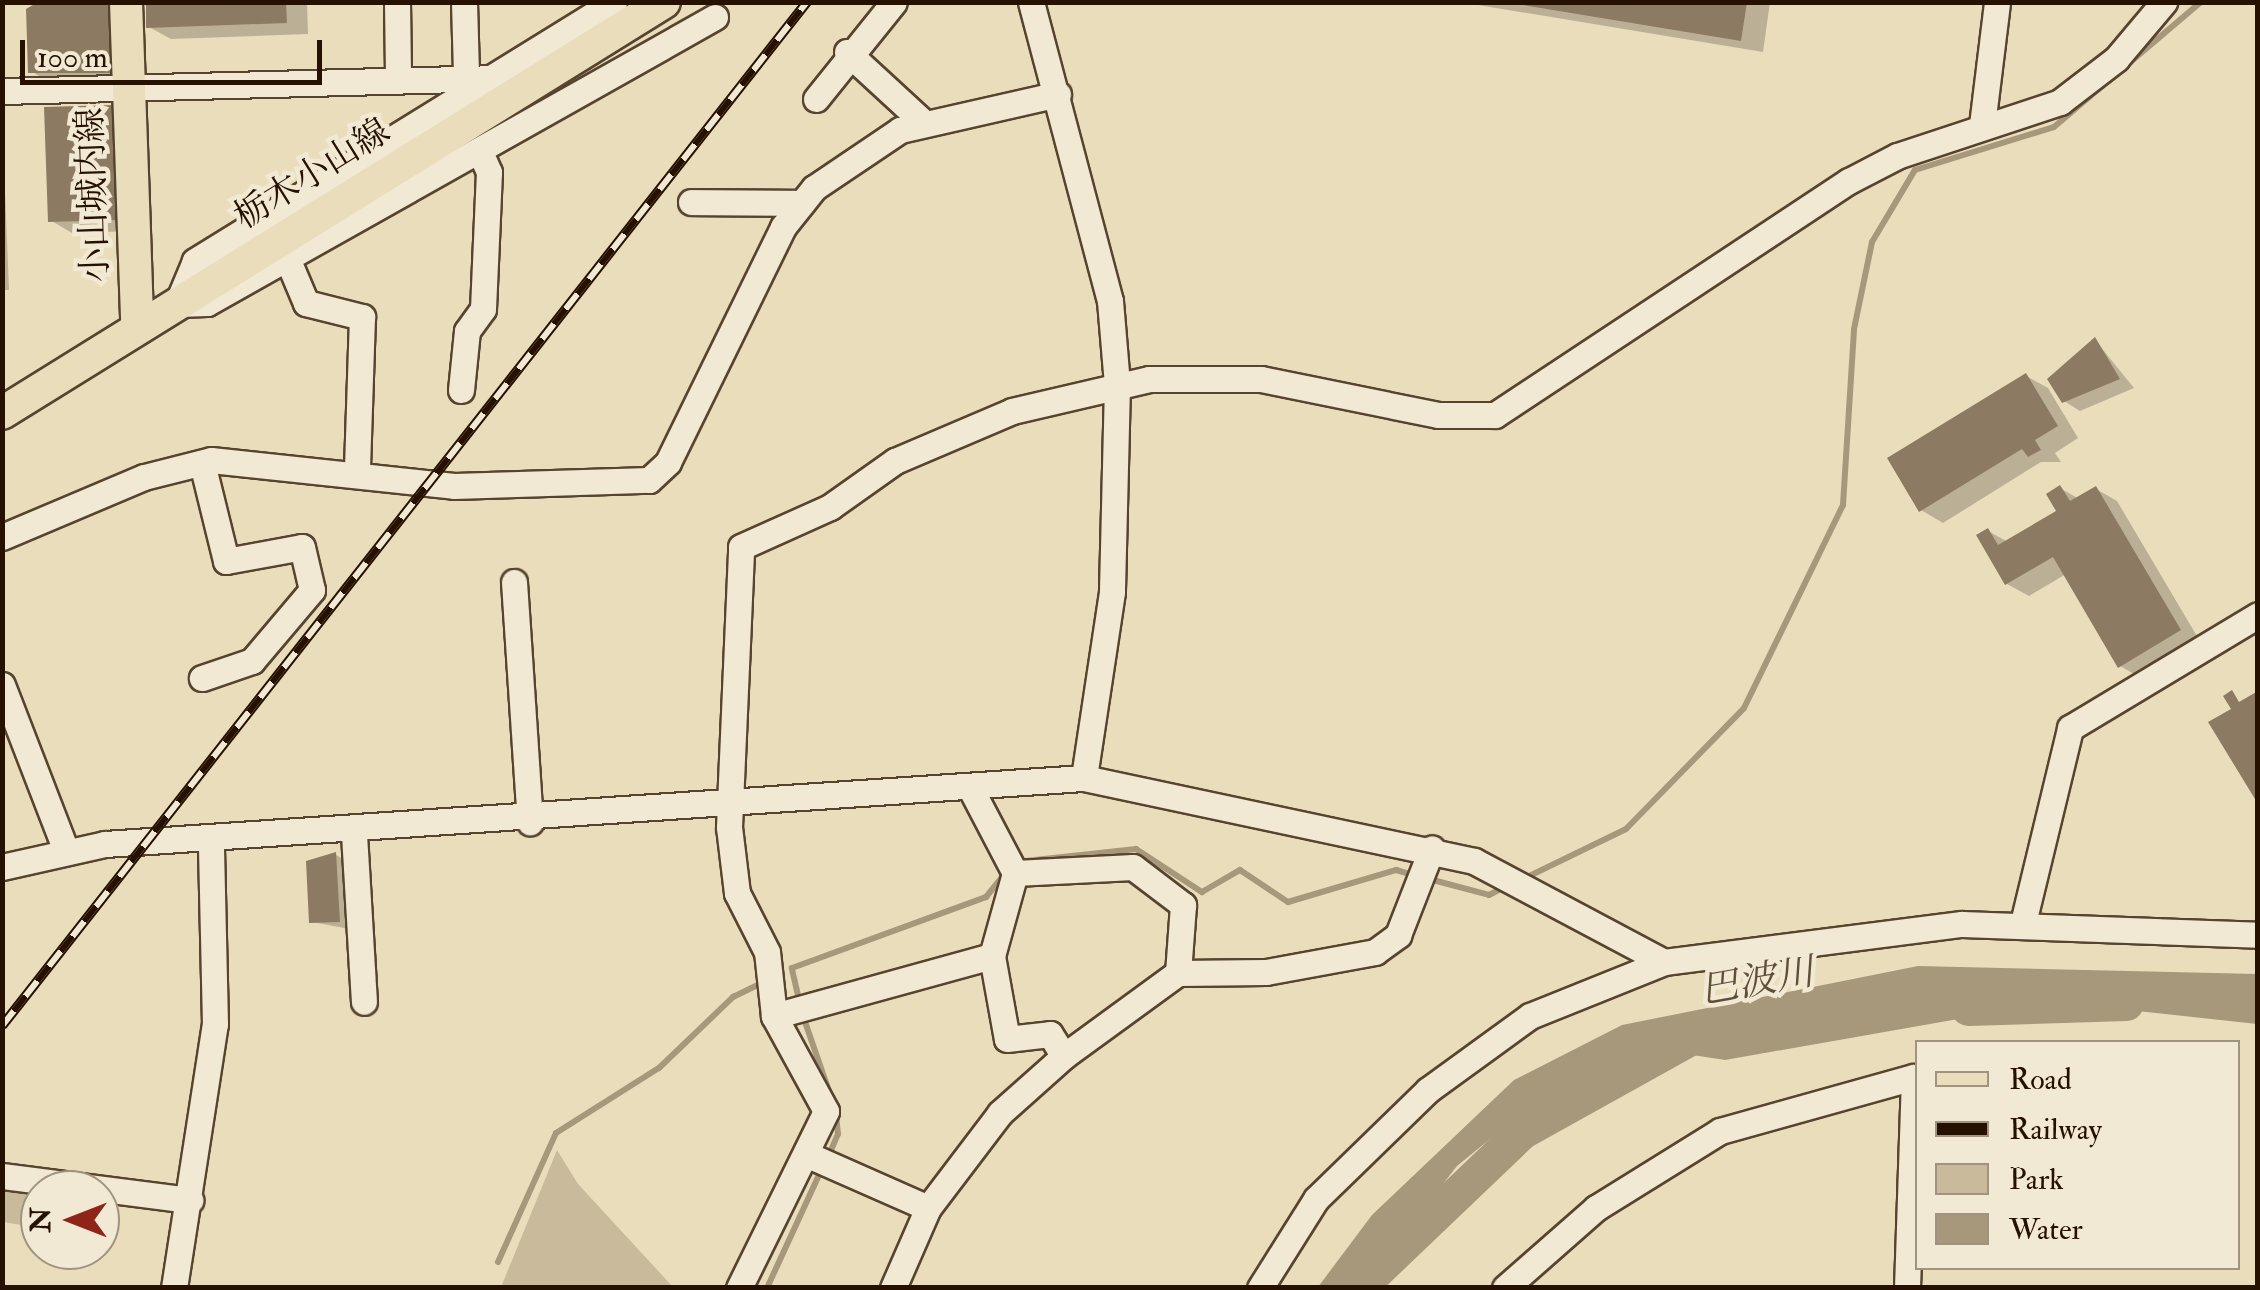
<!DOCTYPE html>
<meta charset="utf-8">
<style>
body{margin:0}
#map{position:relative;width:2260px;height:1290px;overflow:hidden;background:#eaddbc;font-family:"IM FELL Double Pica","Noto Serif JP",serif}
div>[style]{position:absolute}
.green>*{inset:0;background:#c9ba9c}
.water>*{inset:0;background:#a7987c}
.shadow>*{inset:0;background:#0003}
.stream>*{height:6px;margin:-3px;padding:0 3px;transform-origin:3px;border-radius:3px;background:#a7987c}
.river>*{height:35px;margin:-17.5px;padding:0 17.5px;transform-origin:17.5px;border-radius:17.5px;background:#a7987c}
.building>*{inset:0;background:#8c7b62}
.roads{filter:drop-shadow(2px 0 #57442f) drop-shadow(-2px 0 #57442f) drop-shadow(0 2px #57442f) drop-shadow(0 -2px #57442f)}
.minor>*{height:25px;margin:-12.5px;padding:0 12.5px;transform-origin:12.5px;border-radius:12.5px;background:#f1e9d3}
.major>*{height:32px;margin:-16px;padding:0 16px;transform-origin:16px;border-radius:16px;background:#eaddbc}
.rail>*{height:10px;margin-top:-5px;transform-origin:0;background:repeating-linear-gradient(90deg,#f1e9d3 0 19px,#261100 0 38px);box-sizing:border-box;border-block:2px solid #261100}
span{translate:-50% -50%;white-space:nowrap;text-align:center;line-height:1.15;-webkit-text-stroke:9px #f1e9d3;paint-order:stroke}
.street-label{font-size:35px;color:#261100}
.water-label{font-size:38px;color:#604e38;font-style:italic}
.frame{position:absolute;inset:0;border:5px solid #261100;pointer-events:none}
.legend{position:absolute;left:1915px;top:1040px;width:325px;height:230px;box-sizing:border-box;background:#f1e9d3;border:2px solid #a0937f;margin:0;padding:12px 18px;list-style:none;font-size:30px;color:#261100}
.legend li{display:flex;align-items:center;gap:20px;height:50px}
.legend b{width:50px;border:2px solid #a0937f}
.north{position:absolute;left:20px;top:1170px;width:100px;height:100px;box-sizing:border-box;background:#f1e9d3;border:2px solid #a0937f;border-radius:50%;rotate:270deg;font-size:28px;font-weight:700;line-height:40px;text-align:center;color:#261100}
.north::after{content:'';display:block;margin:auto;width:35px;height:45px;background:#8f2418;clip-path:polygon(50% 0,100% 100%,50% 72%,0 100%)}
.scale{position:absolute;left:20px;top:40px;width:302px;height:45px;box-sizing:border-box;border:5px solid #261100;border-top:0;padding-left:12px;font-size:30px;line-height:35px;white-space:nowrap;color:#261100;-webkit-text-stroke:8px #f1e9d3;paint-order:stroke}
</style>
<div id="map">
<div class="green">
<div style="clip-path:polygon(557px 1150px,578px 1184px,673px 1287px,501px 1287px)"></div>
<div style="clip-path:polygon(2px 1184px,40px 1190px,40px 1228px,3px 1222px)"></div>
</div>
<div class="water">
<div style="clip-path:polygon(1918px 966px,2257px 974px,2257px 1024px,2055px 1002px,1725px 1060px,1647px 1048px,1512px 1121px,1457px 1166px,1362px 1287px,1318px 1287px,1372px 1215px,1514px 1080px,1622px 1025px)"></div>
</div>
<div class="shadow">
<div style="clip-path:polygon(43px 2px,134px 84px,52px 84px,31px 71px)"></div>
<div style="clip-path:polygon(148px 2px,307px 2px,308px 34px,171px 39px,149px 27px)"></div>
<div style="clip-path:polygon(1460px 2px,1770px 2px,1763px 52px)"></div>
<div style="clip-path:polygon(112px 107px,134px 120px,137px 231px,72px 233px,50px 220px)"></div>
<div style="clip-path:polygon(2px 117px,9px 290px,2px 290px)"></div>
<div style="clip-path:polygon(2095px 340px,2134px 388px,2080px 411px,2064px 401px)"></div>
<div style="clip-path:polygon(2026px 376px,2048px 388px,2078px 438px,2055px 453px,2061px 462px,2041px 462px,1943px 523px,1921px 510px)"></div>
<div style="clip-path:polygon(2060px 488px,2079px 499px,2096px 489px,2117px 501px,2201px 643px,2141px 678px,2120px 666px,2066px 574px,2029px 596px,2007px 584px,1988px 531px,2008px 542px,2060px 512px)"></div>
<div style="clip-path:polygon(336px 855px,351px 864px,355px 930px,312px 922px)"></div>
</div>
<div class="stream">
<div style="left:1016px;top:862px;width:121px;rotate:-6.2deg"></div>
<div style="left:1136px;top:849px;width:79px;rotate:33.1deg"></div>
<div style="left:1202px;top:892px;width:44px;rotate:-30.1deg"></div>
<div style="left:1240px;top:870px;width:58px;rotate:33.7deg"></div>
<div style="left:1288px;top:902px;width:113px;rotate:-16.5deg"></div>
<div style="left:1396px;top:870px;width:22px;rotate:16deg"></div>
<div style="left:1429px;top:879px;width:62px;rotate:14.9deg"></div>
<div style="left:1489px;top:895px;width:20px;rotate:-27deg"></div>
<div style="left:1523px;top:879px;width:114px;rotate:-25.9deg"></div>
<div style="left:1626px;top:829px;width:169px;rotate:-45.7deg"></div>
<div style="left:1744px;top:708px;width:226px;rotate:-64deg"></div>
<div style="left:1843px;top:505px;width:176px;rotate:-86.4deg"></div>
<div style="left:1854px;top:329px;width:89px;rotate:-78.3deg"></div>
<div style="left:1872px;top:242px;width:84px;rotate:-59.2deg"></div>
<div style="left:1915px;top:170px;width:145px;rotate:-17.2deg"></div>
<div style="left:2054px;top:127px;width:193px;rotate:-40.4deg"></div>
<div style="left:800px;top:1004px;width:37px;rotate:-103deg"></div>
<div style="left:792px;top:968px;width:207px;rotate:-20.1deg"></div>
<div style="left:986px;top:897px;width:28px;rotate:-51deg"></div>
<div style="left:803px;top:1016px;width:83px;rotate:70.9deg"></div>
<div style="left:829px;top:1155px;width:23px;rotate:-67deg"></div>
<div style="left:838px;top:1134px;width:29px;rotate:-96deg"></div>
<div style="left:498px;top:1262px;width:141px;rotate:-65.8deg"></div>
<div style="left:556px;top:1133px;width:122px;rotate:-32.3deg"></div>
<div style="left:659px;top:1068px;width:103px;rotate:-43.8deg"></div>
<div style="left:733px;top:997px;width:37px;rotate:-26deg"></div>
<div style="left:767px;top:1288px;width:134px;rotate:-65.3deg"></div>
</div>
<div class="river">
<div style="left:1968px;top:1008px;width:158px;rotate:-1.8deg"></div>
<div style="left:1358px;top:1288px;width:226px;rotate:-43.7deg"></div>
<div style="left:1521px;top:1132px;width:214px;rotate:-29.1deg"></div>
</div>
<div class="building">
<div style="clip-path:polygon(38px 2px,111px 2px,113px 73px,28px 73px,26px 9px)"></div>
<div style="clip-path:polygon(146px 2px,286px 2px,287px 23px,146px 28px)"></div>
<div style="clip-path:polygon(1504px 2px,1747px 2px,1741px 41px)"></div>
<div style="clip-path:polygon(113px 105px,116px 220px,48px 222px,44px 107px)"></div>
<div style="clip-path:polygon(2095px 337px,2120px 379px,2062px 403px,2047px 379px)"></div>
<div style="clip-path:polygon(2026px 373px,2058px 426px,2035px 440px,2041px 450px,2028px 457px,2022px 449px,1919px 512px,1887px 458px)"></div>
<div style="clip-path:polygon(2060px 485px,2070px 501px,2096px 486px,2181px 630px,2118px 668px,2053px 557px,2005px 585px,1976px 535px,1988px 528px,1998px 545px,2056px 511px,2046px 494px)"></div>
<div style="clip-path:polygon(2232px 690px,2239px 702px,2258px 691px,2258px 804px,2208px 722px,2231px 709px,2223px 696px)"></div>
<div style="clip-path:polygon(336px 852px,340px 922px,309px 923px,306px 861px)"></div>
</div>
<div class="roads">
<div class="minor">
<div style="left:397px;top:2px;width:76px;rotate:89.2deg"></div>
<div style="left:464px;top:2px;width:73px;rotate:88.4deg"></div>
<div style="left:614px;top:2px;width:493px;rotate:148.3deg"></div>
<div style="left:195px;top:261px;width:47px;rotate:112.7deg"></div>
<div style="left:177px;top:304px;width:30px;rotate:-2deg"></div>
<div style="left:207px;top:303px;width:583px;rotate:-29.38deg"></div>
<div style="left:1031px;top:2px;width:309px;rotate:75.2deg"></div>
<div style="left:1110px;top:301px;width:84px;rotate:85.2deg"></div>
<div style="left:1117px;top:385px;width:207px;rotate:91.4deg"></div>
<div style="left:1112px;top:592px;width:188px;rotate:98.6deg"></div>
<div style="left:847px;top:52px;width:103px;rotate:42.6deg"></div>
<div style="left:2px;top:91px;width:488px;rotate:-1.5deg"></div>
<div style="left:816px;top:99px;width:124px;rotate:-51.2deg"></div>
<div style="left:1982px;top:125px;width:124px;rotate:-83deg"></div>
<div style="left:691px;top:202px;width:111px;rotate:0.5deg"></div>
<div style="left:287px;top:258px;width:49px;rotate:67.1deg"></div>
<div style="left:306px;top:303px;width:58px;rotate:14deg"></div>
<div style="left:362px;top:317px;width:152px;rotate:91.9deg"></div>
<div style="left:461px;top:390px;width:59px;rotate:-84.2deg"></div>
<div style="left:467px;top:331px;width:27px;rotate:-54deg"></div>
<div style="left:483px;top:309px;width:137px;rotate:-87.5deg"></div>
<div style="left:489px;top:172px;width:24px;rotate:-114deg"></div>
<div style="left:202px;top:463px;width:101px;rotate:76.2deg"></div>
<div style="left:226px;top:561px;width:77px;rotate:-10.4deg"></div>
<div style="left:302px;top:547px;width:44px;rotate:76.9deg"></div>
<div style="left:312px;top:590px;width:93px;rotate:130.2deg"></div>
<div style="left:252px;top:661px;width:53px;rotate:161.2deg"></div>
<div style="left:2px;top:537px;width:154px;rotate:-22.9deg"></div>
<div style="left:144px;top:477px;width:69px;rotate:-14.2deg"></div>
<div style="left:211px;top:460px;width:244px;rotate:6.1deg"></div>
<div style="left:454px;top:486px;width:195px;rotate:-1.8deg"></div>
<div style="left:649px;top:480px;width:26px;rotate:-43deg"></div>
<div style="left:668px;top:462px;width:262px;rotate:-63.9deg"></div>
<div style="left:783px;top:227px;width:50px;rotate:-51.5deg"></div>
<div style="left:814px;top:188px;width:104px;rotate:-34deg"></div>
<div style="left:900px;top:130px;width:162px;rotate:-12.8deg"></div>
<div style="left:514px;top:582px;width:241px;rotate:86.2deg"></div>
<div style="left:2px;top:685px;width:175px;rotate:68.9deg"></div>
<div style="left:972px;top:791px;width:93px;rotate:62.3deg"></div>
<div style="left:1015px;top:873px;width:86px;rotate:105.5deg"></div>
<div style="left:992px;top:956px;width:84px;rotate:79.8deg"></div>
<div style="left:1007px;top:1039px;width:43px;rotate:-6.6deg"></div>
<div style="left:1050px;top:1034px;width:26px;rotate:58deg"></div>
<div style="left:354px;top:834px;width:168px;rotate:86.6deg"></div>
<div style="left:2px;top:867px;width:106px;rotate:-12.6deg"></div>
<div style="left:105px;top:844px;width:981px;rotate:-3.86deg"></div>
<div style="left:1084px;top:778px;width:399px;rotate:12deg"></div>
<div style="left:1474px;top:861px;width:215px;rotate:28deg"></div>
<div style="left:1664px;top:962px;width:300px;rotate:-7.3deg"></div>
<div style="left:1962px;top:924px;width:296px;rotate:2.1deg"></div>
<div style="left:1015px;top:873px;width:118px;rotate:-2.9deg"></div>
<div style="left:1133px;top:867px;width:63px;rotate:37.2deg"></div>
<div style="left:1183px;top:905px;width:68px;rotate:94.2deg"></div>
<div style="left:2023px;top:923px;width:201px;rotate:-76.4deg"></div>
<div style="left:2070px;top:728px;width:219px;rotate:-31deg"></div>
<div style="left:774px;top:1016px;width:226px;rotate:-15.4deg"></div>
<div style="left:808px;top:1155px;width:131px;rotate:23.8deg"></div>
<div style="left:2px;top:1176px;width:190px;rotate:7.3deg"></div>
<div style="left:174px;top:1288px;width:267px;rotate:-81.2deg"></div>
<div style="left:215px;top:1024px;width:183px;rotate:-91.3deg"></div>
<div style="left:739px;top:1288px;width:197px;rotate:-63.8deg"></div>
<div style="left:826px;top:1111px;width:108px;rotate:-118.7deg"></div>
<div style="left:774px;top:1016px;width:64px;rotate:-96.2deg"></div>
<div style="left:767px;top:952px;width:66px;rotate:-117deg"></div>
<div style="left:737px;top:893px;width:66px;rotate:-96.9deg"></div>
<div style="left:729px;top:827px;width:280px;rotate:-87.5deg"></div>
<div style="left:741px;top:547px;width:98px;rotate:-24.2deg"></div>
<div style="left:830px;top:507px;width:80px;rotate:-35.3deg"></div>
<div style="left:895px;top:461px;width:127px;rotate:-23.1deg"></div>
<div style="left:1012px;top:411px;width:141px;rotate:-13.1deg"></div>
<div style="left:1149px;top:379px;width:112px"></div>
<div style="left:1261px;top:379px;width:181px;rotate:11.5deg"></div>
<div style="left:1438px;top:415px;width:57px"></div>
<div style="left:1495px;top:415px;width:424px;rotate:-33.5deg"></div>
<div style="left:1849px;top:181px;width:54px;rotate:-27.5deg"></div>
<div style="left:1897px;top:156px;width:172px;rotate:-18.3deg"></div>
<div style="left:2060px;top:102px;width:71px;rotate:-37.5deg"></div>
<div style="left:2116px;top:59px;width:75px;rotate:-49.9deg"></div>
<div style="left:893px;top:1288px;width:87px;rotate:-66.4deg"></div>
<div style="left:928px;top:1208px;width:119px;rotate:-52.8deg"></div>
<div style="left:1000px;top:1113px;width:86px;rotate:-41.7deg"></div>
<div style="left:1064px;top:1056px;width:141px;rotate:-36.1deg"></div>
<div style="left:1178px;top:973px;width:88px;rotate:-0.7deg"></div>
<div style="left:1266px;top:972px;width:111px;rotate:-10.4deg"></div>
<div style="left:1375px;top:952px;width:29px;rotate:-36deg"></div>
<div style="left:1398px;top:935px;width:93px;rotate:-68.7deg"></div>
<div style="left:1260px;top:1288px;width:105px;rotate:-57.8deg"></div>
<div style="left:1316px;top:1199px;width:156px;rotate:-44.2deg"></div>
<div style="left:1428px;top:1090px;width:126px;rotate:-36deg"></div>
<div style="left:1530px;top:1016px;width:144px;rotate:-21.9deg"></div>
<div style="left:1505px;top:1288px;width:121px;rotate:-41.3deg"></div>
<div style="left:1596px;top:1208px;width:146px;rotate:-31.8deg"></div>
<div style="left:1720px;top:1131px;width:201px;rotate:-15.6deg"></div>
<div style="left:1914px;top:1077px;width:211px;rotate:91.9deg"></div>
</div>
<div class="major">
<div style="left:126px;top:2px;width:322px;rotate:88deg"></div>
<div style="left:2px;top:413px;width:779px;rotate:-31.83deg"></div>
</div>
</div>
<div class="rail">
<div style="left:2px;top:1026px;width:1303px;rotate:-51.83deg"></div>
</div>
<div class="street-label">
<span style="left:312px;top:174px;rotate:-32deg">栃木小山線</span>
<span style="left:93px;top:195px;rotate:-92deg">小山城内線</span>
</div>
<div class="water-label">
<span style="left:1757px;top:982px;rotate:-10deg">巴波川</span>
</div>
<div class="frame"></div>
<ul class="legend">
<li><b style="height:12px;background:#eaddbc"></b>Road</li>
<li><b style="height:12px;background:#261100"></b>Railway</li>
<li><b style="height:28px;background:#c9ba9c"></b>Park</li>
<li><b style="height:28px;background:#a7987c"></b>Water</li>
</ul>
<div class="north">N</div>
<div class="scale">100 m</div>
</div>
